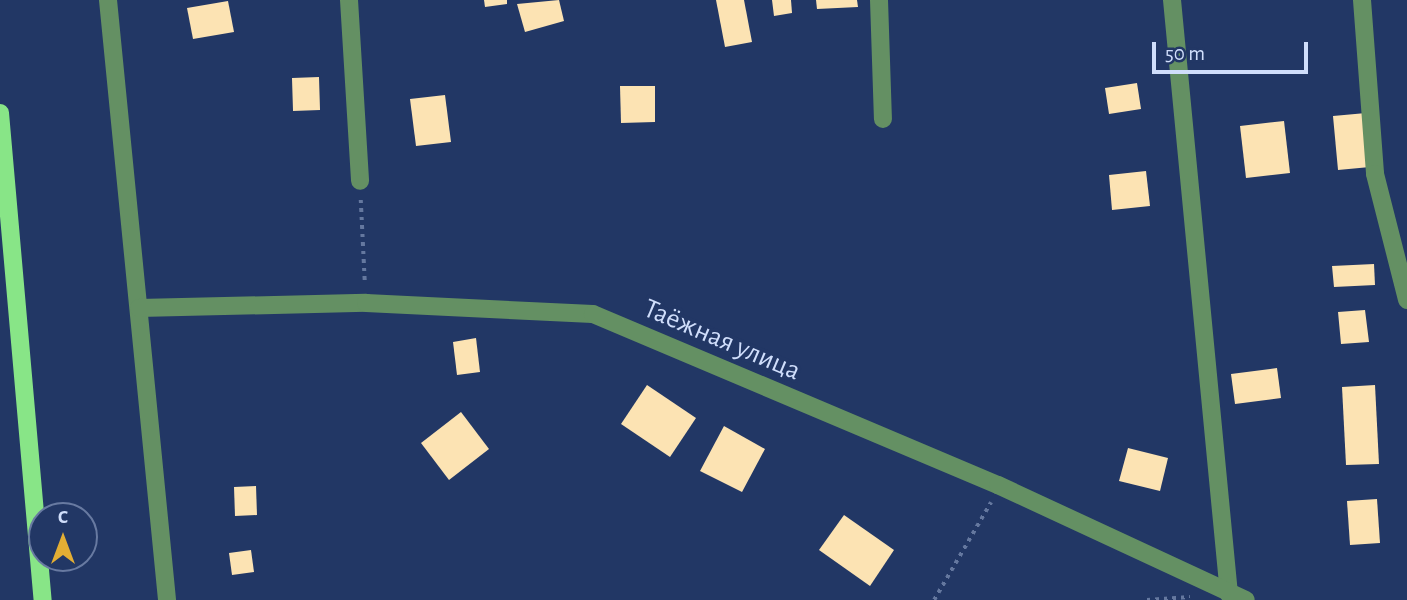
<!DOCTYPE html>
<meta charset="utf-8">
<style>
body{margin:0}
#map{position:relative;width:1407px;height:600px;overflow:hidden;background:#223765;font-family:"Alegreya Sans",sans-serif}
div>[style]{position:absolute}
.building>*{inset:0;background:#fce3b3}
.path>*{height:3.5px;margin-top:-1.75px;transform-origin:0;background:repeating-linear-gradient(90deg,#65789f 0 3.5px,transparent 0 8.5px)}
.minor>*{height:18px;margin:-9px;padding:0 9px;transform-origin:9px;border-radius:9px;background:#649063}
.major>*{height:18px;margin:-9px;padding:0 9px;transform-origin:9px;border-radius:9px;background:#88e587}
span{translate:-50% -50%;white-space:nowrap;text-align:center;line-height:1.15;-webkit-text-stroke:7px #223765;paint-order:stroke}
.street-label{font-size:28px;color:#d0defb}
.north{position:absolute;left:28px;top:502px;width:70px;height:70px;box-sizing:border-box;background:#223765;border:2px solid #687aa1;border-radius:50%;rotate:0deg;font-size:19px;font-weight:700;line-height:28px;text-align:center;color:#d0defb}
.north::after{content:'';display:block;margin:auto;width:24px;height:32px;background:#e3ae34;clip-path:polygon(50% 0,100% 100%,50% 72%,0 100%)}
.scale{position:absolute;left:1152px;top:42px;width:156px;height:32px;box-sizing:border-box;border:4px solid #d0defb;border-top:0;padding-left:9px;font-size:21px;line-height:24px;white-space:nowrap;color:#d0defb;-webkit-text-stroke:5px #223765;paint-order:stroke}
</style>
<div id="map">
<div class="building">
<div style="clip-path:polygon(484px 0,507px 0,507px 4px,485px 7px)"></div>
<div style="clip-path:polygon(559px 0,564px 21px,525px 32px,517px 4px)"></div>
<div style="clip-path:polygon(716px 0,744px 0,752px 42px,725px 47px)"></div>
<div style="clip-path:polygon(772px 0,791px 0,792px 13px,774px 16px)"></div>
<div style="clip-path:polygon(816px 0,857px 0,858px 7px,817px 9px)"></div>
<div style="clip-path:polygon(228px 1px,234px 32px,193px 39px,187px 8px)"></div>
<div style="clip-path:polygon(319px 77px,320px 110px,293px 111px,292px 78px)"></div>
<div style="clip-path:polygon(1137px 83px,1141px 109px,1109px 114px,1105px 88px)"></div>
<div style="clip-path:polygon(620px 86px,655px 86px,655px 122px,621px 123px)"></div>
<div style="clip-path:polygon(445px 95px,451px 142px,416px 146px,410px 99px)"></div>
<div style="clip-path:polygon(1366px 113px,1370px 167px,1338px 170px,1333px 116px)"></div>
<div style="clip-path:polygon(1284px 121px,1290px 173px,1246px 178px,1240px 126px)"></div>
<div style="clip-path:polygon(1146px 171px,1150px 206px,1112px 210px,1109px 175px)"></div>
<div style="clip-path:polygon(1374px 264px,1375px 285px,1334px 287px,1332px 266px)"></div>
<div style="clip-path:polygon(1365px 310px,1369px 342px,1341px 344px,1338px 312px)"></div>
<div style="clip-path:polygon(476px 338px,480px 372px,457px 375px,453px 342px)"></div>
<div style="clip-path:polygon(1277px 368px,1281px 398px,1235px 404px,1231px 374px)"></div>
<div style="clip-path:polygon(647px 385px,696px 418px,670px 457px,621px 424px)"></div>
<div style="clip-path:polygon(1375px 385px,1379px 464px,1346px 465px,1342px 387px)"></div>
<div style="clip-path:polygon(461px 412px,489px 449px,449px 480px,421px 443px)"></div>
<div style="clip-path:polygon(724px 426px,765px 449px,742px 492px,700px 471px)"></div>
<div style="clip-path:polygon(1128px 448px,1168px 458px,1160px 491px,1119px 481px)"></div>
<div style="clip-path:polygon(256px 486px,257px 515px,235px 516px,234px 487px)"></div>
<div style="clip-path:polygon(1377px 499px,1380px 543px,1350px 545px,1347px 501px)"></div>
<div style="clip-path:polygon(844px 515px,894px 550px,870px 586px,819px 550px)"></div>
<div style="clip-path:polygon(251px 550px,254px 572px,232px 575px,229px 553px)"></div>
</div>
<div class="path">
<div style="left:361px;top:200px;width:83px;rotate:87.2deg"></div>
<div style="left:934px;top:600px;width:113px;rotate:-59.8deg"></div>
<div style="left:1147px;top:600px;width:43px;rotate:-4deg"></div>
</div>
<div class="minor">
<div style="left:108px;top:0;width:603px;rotate:84.38deg"></div>
<div style="left:349px;top:0;width:181px;rotate:86.5deg"></div>
<div style="left:879px;top:0;width:119px;rotate:88.1deg"></div>
<div style="left:1172px;top:0;width:597px;rotate:84.52deg"></div>
<div style="left:1362px;top:0;width:174px;rotate:85.7deg"></div>
<div style="left:1375px;top:174px;width:130px;rotate:75.7deg"></div>
<div style="left:139px;top:308px;width:227px;rotate:-1.3deg"></div>
<div style="left:366px;top:303px;width:227px;rotate:2.8deg"></div>
<div style="left:593px;top:314px;width:440px;rotate:22.9deg"></div>
<div style="left:998px;top:485px;width:273px;rotate:24.9deg"></div>
</div>
<div class="major">
<div style="left:0;top:113px;width:489px;rotate:85deg"></div>
</div>
<div class="street-label">
<span style="left:722px;top:340px;rotate:23deg">Таёжная улица</span>
</div>
<div class="north">С</div>
<div class="scale">50 m</div>
</div>
